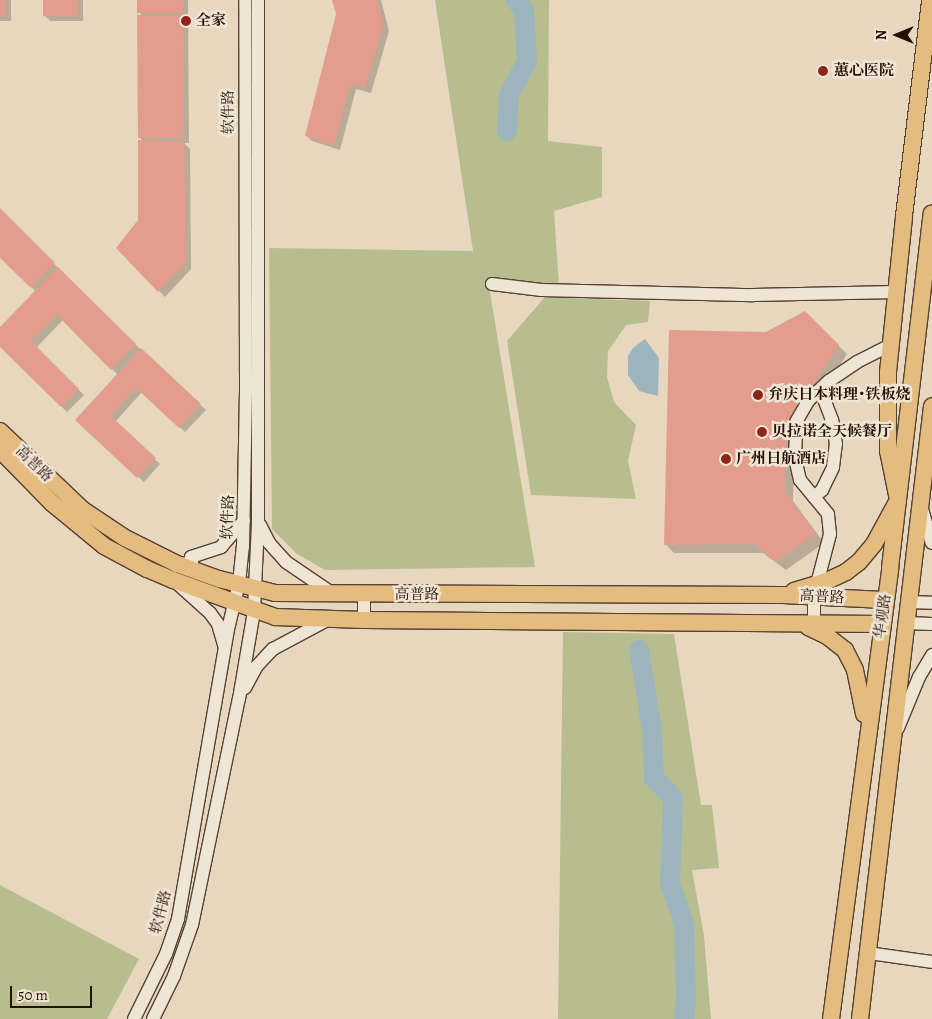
<!DOCTYPE html>
<meta charset="utf-8">
<style>
body{margin:0}
#map{position:relative;width:932px;height:1019px;overflow:hidden;background:#e7d7be;font-family:Alegreya,"Noto Serif SC",serif}
div>[style]{position:absolute}
.green>*{inset:0;background:#b8bd8f}
.water>*{inset:0;background:#9db6bd}
.shadow>*{inset:0;background:#0003}
.river>*{height:20px;margin:-10px;padding:0 10px;transform-origin:10px;border-radius:10px;background:#9db6bd}
.building>*{inset:0;background:#e29d8d}
.roads{filter:drop-shadow(1px 0 #574132) drop-shadow(-1px 0 #574132) drop-shadow(0 1px #574132) drop-shadow(0 -1px #574132)}
.minor>*{height:12px;margin:-6px;padding:0 6px;transform-origin:6px;border-radius:6px;background:#efe5d5}
.major>*{height:16px;margin:-8px;padding:0 8px;transform-origin:8px;border-radius:8px;background:#e4bc7f}
.dots>*{width:14px;height:14px;translate:-50% -50%;box-sizing:border-box;border:2px solid #efe5d5;border-radius:50%}
span{translate:-50% -50%;white-space:nowrap;text-align:center;line-height:1.15;-webkit-text-stroke:5px #efe5d5;paint-order:stroke}
.poi-label{font-size:15px;color:#270f04;font-weight:700}
.left{translate:0 -50%;text-align:left}
.street-label{font-size:15px;color:#270f04}
.north{position:absolute;left:872px;top:10px;width:50px;height:50px;-webkit-text-stroke:4px #efe5d5;paint-order:stroke;rotate:270deg;font-size:14px;font-weight:700;line-height:20px;text-align:center;color:#270f04}
.north::after{content:'';display:block;margin:auto;width:18px;height:22px;background:#270f04;clip-path:polygon(50% 0,100% 100%,50% 72%,0 100%)}
.scale{position:absolute;left:10px;top:986px;width:82px;height:22px;box-sizing:border-box;border:2px solid #270f04;border-top:0;padding-left:6px;font-size:15px;line-height:18px;white-space:nowrap;color:#270f04;-webkit-text-stroke:4px #efe5d5;paint-order:stroke}
</style>
<div id="map">
<div class="green">
<div style="clip-path:polygon(435px 0,549px 0,548px 141px,602px 147px,602px 197px,554px 211px,559px 287px,488px 280px,535px 567px,325px 570px,297px 554px,272px 529px,269px 248px,473px 251px)"></div>
<div style="clip-path:polygon(545px 297px,650px 301px,648px 322px,626px 325px,608px 351px,607px 377px,614px 402px,636px 425px,628px 461px,636px 499px,531px 495px,507px 341px)"></div>
<div style="clip-path:polygon(563px 632px,674px 634px,701px 805px,712px 805px,719px 868px,692px 870px,704px 936px,711px 1019px,558px 1019px)"></div>
<div style="clip-path:polygon(0 885px,139px 959px,107px 1019px,0 1019px)"></div>
</div>
<div class="water">
<div style="clip-path:polygon(645px 339px,659px 358px,658px 396px,639px 391px,628px 375px,628px 356px,633px 348px)"></div>
</div>
<div class="shadow">
<div style="clip-path:polygon(0 0,11px 0,11px 21px,0 21px)"></div>
<div style="clip-path:polygon(44px 0,83px 0,83px 21px,50px 21px,44px 15px)"></div>
<div style="clip-path:polygon(138px 0,188px 0,189px 143px,184px 143px,190px 149px,191px 269px,165px 297px,118px 248px,139px 220px,144px 142px,139px 137px,143px 16px,138px 12px)"></div>
<div style="clip-path:polygon(334px 0,381px 0,389px 31px,371px 93px,356px 89px,340px 150px,312px 141px,306px 135px,337px 14px)"></div>
<div style="clip-path:polygon(0 210px,141px 350px,206px 410px,185px 432px,142px 392px,115px 422px,160px 464px,144px 482px,82px 425px,118px 375px,63px 320px,36px 348px,84px 395px,67px 412px,0 346px,0 328px,36px 292px,0 256px)"></div>
<div style="clip-path:polygon(805px 313px,847px 354px,795px 435px,793px 501px,824px 543px,786px 570px,763px 553px,674px 553px,665px 544px,766px 333px)"></div>
</div>
<div class="river">
<div style="left:507px;top:131px;width:36px;rotate:-87deg"></div>
<div style="left:509px;top:95px;width:38px;rotate:-62deg"></div>
<div style="left:527px;top:61px;width:50px;rotate:-93.4deg"></div>
<div style="left:524px;top:11px;width:14px;rotate:-126deg"></div>
<div style="left:639px;top:650px;width:81px;rotate:80.8deg"></div>
<div style="left:652px;top:730px;width:48px;rotate:87.6deg"></div>
<div style="left:654px;top:778px;width:28px;rotate:46deg"></div>
<div style="left:673px;top:798px;width:85px;rotate:92deg"></div>
<div style="left:670px;top:883px;width:43px;rotate:71.1deg"></div>
<div style="left:684px;top:924px;width:74px;rotate:88.5deg"></div>
<div style="left:686px;top:998px;width:21px;rotate:95deg"></div>
</div>
<div class="building">
<div style="clip-path:polygon(0 0,6px 0,6px 16px,0 16px)"></div>
<div style="clip-path:polygon(43px 0,78px 0,77px 16px,43px 16px)"></div>
<div style="clip-path:polygon(137px 0,183px 0,183px 13px,137px 13px)"></div>
<div style="clip-path:polygon(332px 0,377px 0,384px 24px,365px 88px,350px 84px,334px 146px,305px 136px,336px 14px)"></div>
<div style="clip-path:polygon(137px 15px,184px 15px,183px 138px,138px 138px)"></div>
<div style="clip-path:polygon(138px 140px,185px 142px,186px 263px,158px 292px,116px 248px,138px 220px)"></div>
<div style="clip-path:polygon(0 208px,55px 263px,31px 288px,0 258px)"></div>
<div style="clip-path:polygon(58px 267px,136px 344px,111px 370px,57px 315px,31px 341px,79px 389px,61px 407px,0 347px,0 327px)"></div>
<div style="clip-path:polygon(805px 311px,839px 345px,786px 426px,785px 491px,816px 534px,776px 562px,754px 544px,664px 545px,669px 330px,766px 332px)"></div>
<div style="clip-path:polygon(141px 348px,201px 404px,179px 428px,136px 388px,111px 416px,156px 458px,137px 478px,75px 420px)"></div>
</div>
<div class="roads">
<div class="minor">
<div style="left:492px;top:284px;width:50px;rotate:6.8deg"></div>
<div style="left:542px;top:290px;width:211px;rotate:1.4deg"></div>
<div style="left:753px;top:295px;width:143px;rotate:-1.2deg"></div>
<div style="left:814px;top:497px;width:11px;rotate:-41deg"></div>
<div style="left:822px;top:490px;width:25px;rotate:-64deg"></div>
<div style="left:833px;top:467px;width:23px;rotate:-83deg"></div>
<div style="left:836px;top:444px;width:24px;rotate:-99deg"></div>
<div style="left:832px;top:420px;width:22px;rotate:-111deg"></div>
<div style="left:824px;top:399px;width:10px;rotate:-127deg"></div>
<div style="left:922px;top:509px;width:35px;rotate:74deg"></div>
<div style="left:260px;top:525px;width:20px;rotate:63deg"></div>
<div style="left:269px;top:543px;width:25px;rotate:48deg"></div>
<div style="left:286px;top:562px;width:57px;rotate:34.2deg"></div>
<div style="left:177px;top:564px;width:15px;rotate:-4deg"></div>
<div style="left:192px;top:563px;width:6px;rotate:-99deg"></div>
<div style="left:191px;top:557px;width:32px;rotate:-18deg"></div>
<div style="left:221px;top:547px;width:35px;rotate:-49deg"></div>
<div style="left:817px;top:584px;width:52px;rotate:-75.4deg"></div>
<div style="left:830px;top:534px;width:20px;rotate:-96deg"></div>
<div style="left:828px;top:514px;width:44px;rotate:-129.5deg"></div>
<div style="left:800px;top:480px;width:22px;rotate:-103deg"></div>
<div style="left:795px;top:459px;width:37px;rotate:-88deg"></div>
<div style="left:796px;top:422px;width:24px;rotate:-60deg"></div>
<div style="left:808px;top:401px;width:29px;rotate:-44deg"></div>
<div style="left:829px;top:381px;width:34px;rotate:-34deg"></div>
<div style="left:857px;top:362px;width:38px;rotate:-27deg"></div>
<div style="left:179px;top:585px;width:42px;rotate:42.1deg"></div>
<div style="left:210px;top:613px;width:14px;rotate:54deg"></div>
<div style="left:218px;top:624px;width:22px;rotate:74deg"></div>
<div style="left:364px;top:595px;width:25px;rotate:90deg"></div>
<div style="left:814px;top:596px;width:29px;rotate:90deg"></div>
<div style="left:909px;top:602px;width:23px;rotate:2deg"></div>
<div style="left:906px;top:623px;width:26px;rotate:2deg"></div>
<div style="left:245px;top:688px;width:24px;rotate:-62deg"></div>
<div style="left:256px;top:667px;width:25px;rotate:-47deg"></div>
<div style="left:273px;top:649px;width:61px;rotate:-28.2deg"></div>
<div style="left:898px;top:728px;width:55px;rotate:-67.6deg"></div>
<div style="left:919px;top:677px;width:26px;rotate:-59deg"></div>
<div style="left:868px;top:953px;width:65px;rotate:8deg"></div>
<div style="left:134px;top:1019px;width:72px;rotate:-63.8deg"></div>
<div style="left:166px;top:954px;width:37px;rotate:-71deg"></div>
<div style="left:178px;top:919px;width:298px;rotate:-80.2deg"></div>
<div style="left:229px;top:625px;width:43px;rotate:-76.6deg"></div>
<div style="left:239px;top:583px;width:36px;rotate:-84deg"></div>
<div style="left:243px;top:547px;width:160px;rotate:-88.9deg"></div>
<div style="left:246px;top:387px;width:387px;rotate:-90.1deg"></div>
<div style="left:153px;top:1019px;width:48px;rotate:-64deg"></div>
<div style="left:174px;top:976px;width:54px;rotate:-70.6deg"></div>
<div style="left:192px;top:925px;width:231px;rotate:-78.3deg"></div>
<div style="left:239px;top:699px;width:89px;rotate:-80.3deg"></div>
<div style="left:254px;top:611px;width:89px;rotate:-87.4deg"></div>
<div style="left:258px;top:522px;width:522px;rotate:-90deg"></div>
</div>
<div class="major">
<div style="left:0;top:431px;width:115px;rotate:43.6deg"></div>
<div style="left:83px;top:510px;width:50px;rotate:33.7deg"></div>
<div style="left:125px;top:538px;width:58px;rotate:26.6deg"></div>
<div style="left:177px;top:564px;width:45px;rotate:19.7deg"></div>
<div style="left:219px;top:579px;width:58px;rotate:14deg"></div>
<div style="left:275px;top:593px;width:508px;rotate:0.23deg"></div>
<div style="left:783px;top:595px;width:101px;rotate:2.8deg"></div>
<div style="left:0;top:450px;width:74px;rotate:45.5deg"></div>
<div style="left:52px;top:503px;width:67px;rotate:39.6deg"></div>
<div style="left:104px;top:546px;width:49px;rotate:28.1deg"></div>
<div style="left:147px;top:569px;width:28px;rotate:23deg"></div>
<div style="left:173px;top:580px;width:109px;rotate:19.9deg"></div>
<div style="left:275px;top:617px;width:89px;rotate:1.9deg"></div>
<div style="left:364px;top:620px;width:517px;rotate:0.44deg"></div>
<div style="left:794px;top:591px;width:37px;rotate:-17deg"></div>
<div style="left:829px;top:580px;width:19px;rotate:-25deg"></div>
<div style="left:846px;top:572px;width:16px;rotate:-38deg"></div>
<div style="left:859px;top:562px;width:23px;rotate:-50deg"></div>
<div style="left:874px;top:544px;width:50px;rotate:-61.4deg"></div>
<div style="left:898px;top:500px;width:50px;rotate:-101.5deg"></div>
<div style="left:888px;top:451px;width:79px;rotate:-90deg"></div>
<div style="left:888px;top:372px;width:157px;rotate:-84.1deg"></div>
<div style="left:904px;top:216px;width:218px;rotate:-83.1deg"></div>
<div style="left:808px;top:627px;width:21px;rotate:25deg"></div>
<div style="left:827px;top:636px;width:23px;rotate:38deg"></div>
<div style="left:845px;top:650px;width:22px;rotate:63deg"></div>
<div style="left:855px;top:670px;width:45px;rotate:78.4deg"></div>
<div style="left:831px;top:1019px;width:455px;rotate:-82.5deg"></div>
<div style="left:890px;top:568px;width:357px;rotate:-83.3deg"></div>
<div style="left:860px;top:1019px;width:617px;rotate:-83.3deg"></div>
</div>
</div>
<div class="dots">
<div style="left:186px;top:21px;background:#8f2418"></div>
<div style="left:823px;top:71px;background:#8f2418"></div>
<div style="left:758px;top:395px;background:#8f2418"></div>
<div style="left:762px;top:432px;background:#8f2418"></div>
<div style="left:726px;top:459px;background:#8f2418"></div>
</div>
<div class="poi-label">
<span class="left" style="left:196px;top:21px">全家</span>
<span class="left" style="left:834px;top:71px">蕙心医院</span>
<span class="left" style="left:768px;top:395px">弁庆日本料理･铁板烧</span>
<span class="left" style="left:772px;top:432px">贝拉诺全天候餐厅</span>
<span class="left" style="left:736px;top:459px">广州日航酒店</span>
</div>
<div class="street-label">
<span style="left:229px;top:112px;rotate:-90deg">软件路</span>
<span style="left:34px;top:464px;rotate:44deg">高普路</span>
<span style="left:228px;top:517px;rotate:-88deg">软件路</span>
<span style="left:417px;top:595px">高普路</span>
<span style="left:822px;top:597px;rotate:3deg">高普路</span>
<span style="left:883px;top:616px;rotate:-82deg">华观路</span>
<span style="left:161px;top:912px;rotate:-75deg">软件路</span>
</div>
<div class="north">N</div>
<div class="scale">50 m</div>
</div>
